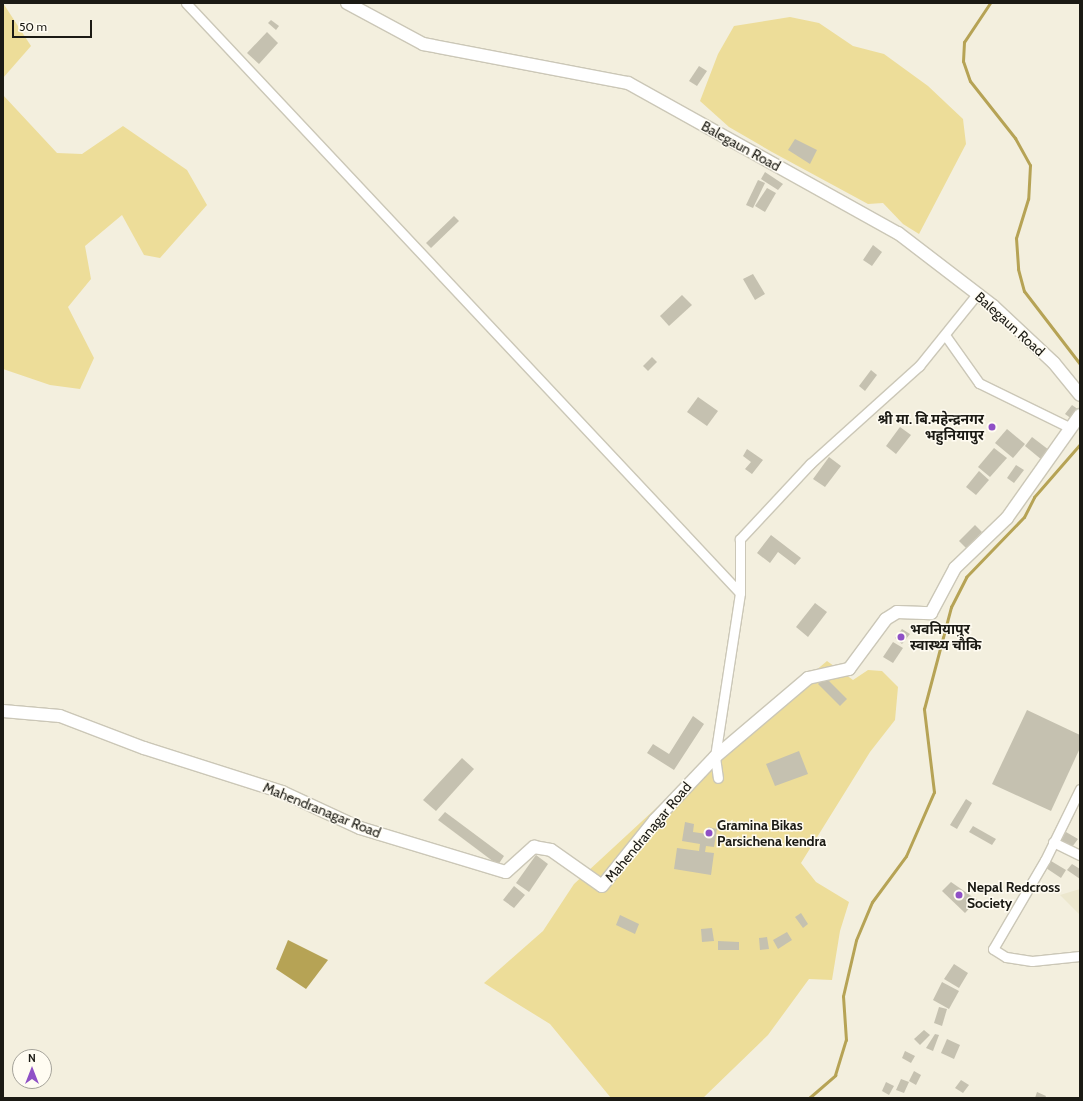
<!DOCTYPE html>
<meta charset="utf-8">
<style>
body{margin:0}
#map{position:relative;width:1083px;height:1101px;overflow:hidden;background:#f3efde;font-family:Cabin,"Noto Sans Devanagari",sans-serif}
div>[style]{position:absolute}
.built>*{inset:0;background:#ece7ce}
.green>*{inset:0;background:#eddd99}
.water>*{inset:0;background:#b6a355}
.stream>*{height:3px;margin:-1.5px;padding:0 1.5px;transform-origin:1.5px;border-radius:1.5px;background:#b6a355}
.building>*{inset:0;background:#c5c1b0}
.roads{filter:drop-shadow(1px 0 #cbc7b7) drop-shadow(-1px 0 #cbc7b7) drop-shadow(0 1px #cbc7b7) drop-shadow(0 -1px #cbc7b7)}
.minor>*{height:9px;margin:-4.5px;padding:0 4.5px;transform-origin:4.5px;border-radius:4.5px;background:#fff}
.tertiary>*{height:12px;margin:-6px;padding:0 6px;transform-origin:6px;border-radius:6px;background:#fff}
.dots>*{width:11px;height:11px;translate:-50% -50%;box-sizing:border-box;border:2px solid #fffcf2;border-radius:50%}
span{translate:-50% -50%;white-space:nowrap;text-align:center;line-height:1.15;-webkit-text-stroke:3px #fffcf2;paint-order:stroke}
.street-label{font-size:14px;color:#1b1a14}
.poi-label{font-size:14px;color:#1b1a14;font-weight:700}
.right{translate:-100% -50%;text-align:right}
.left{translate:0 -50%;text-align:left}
.frame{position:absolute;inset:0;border:4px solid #1b1a14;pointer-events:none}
.north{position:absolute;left:12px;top:1049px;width:40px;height:40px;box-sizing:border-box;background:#fffcf2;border:1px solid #a4a299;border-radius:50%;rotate:0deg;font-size:11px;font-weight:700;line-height:16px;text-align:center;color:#1b1a14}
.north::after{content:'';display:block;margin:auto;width:14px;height:18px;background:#8f50c6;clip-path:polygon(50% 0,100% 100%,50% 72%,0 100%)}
.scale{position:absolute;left:12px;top:20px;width:80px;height:18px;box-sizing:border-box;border:2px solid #1b1a14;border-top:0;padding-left:5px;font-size:12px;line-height:14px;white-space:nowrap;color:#1b1a14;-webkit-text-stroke:3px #fffcf2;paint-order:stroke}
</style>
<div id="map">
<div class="built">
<div style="clip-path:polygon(1080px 889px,1080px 915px,1060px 895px)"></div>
</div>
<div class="green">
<div style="clip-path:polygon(3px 3px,31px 46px,3px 78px)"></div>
<div style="clip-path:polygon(790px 17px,819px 23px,853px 46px,884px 54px,928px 86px,963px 119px,966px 144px,919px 234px,903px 224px,883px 203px,868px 204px,772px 152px,729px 127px,700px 101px,718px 54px,734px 26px)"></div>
<div style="clip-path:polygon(3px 95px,57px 153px,82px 154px,123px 126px,187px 170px,207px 205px,160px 258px,144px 255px,122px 215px,85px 246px,91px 279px,68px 307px,94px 358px,80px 389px,50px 385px,3px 369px)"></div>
<div style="clip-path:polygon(827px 661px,853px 680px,868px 670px,882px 671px,898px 687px,895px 720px,870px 752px,801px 863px,816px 882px,849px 902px,840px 931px,832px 980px,809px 979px,768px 1035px,703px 1098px,611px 1098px,550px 1024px,484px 983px,543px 931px,574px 884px,693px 774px)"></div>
</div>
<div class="water">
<div style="clip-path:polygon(288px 940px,328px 960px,306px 989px,276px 969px)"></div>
</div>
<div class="stream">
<div style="left:990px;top:3px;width:47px;rotate:123.7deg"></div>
<div style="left:964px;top:42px;width:19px;rotate:93deg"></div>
<div style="left:963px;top:61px;width:21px;rotate:71deg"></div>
<div style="left:970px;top:81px;width:73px;rotate:51.7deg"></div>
<div style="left:1015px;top:138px;width:31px;rotate:61deg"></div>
<div style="left:1030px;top:165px;width:34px;rotate:93deg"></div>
<div style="left:1028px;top:199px;width:41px;rotate:107.1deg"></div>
<div style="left:1016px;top:238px;width:31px;rotate:86deg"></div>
<div style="left:1018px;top:269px;width:23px;rotate:75deg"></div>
<div style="left:1024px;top:291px;width:92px;rotate:52.5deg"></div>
<div style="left:809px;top:1098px;width:35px;rotate:-41deg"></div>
<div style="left:835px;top:1075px;width:37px;rotate:-73deg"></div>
<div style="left:846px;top:1040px;width:44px;rotate:-93.9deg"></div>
<div style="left:843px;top:996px;width:57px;rotate:-76.9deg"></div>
<div style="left:856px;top:940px;width:41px;rotate:-67.2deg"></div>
<div style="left:872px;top:902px;width:57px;rotate:-53.5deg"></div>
<div style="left:906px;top:856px;width:70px;rotate:-66.4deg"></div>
<div style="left:934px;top:792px;width:84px;rotate:-96.9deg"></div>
<div style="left:924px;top:709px;width:106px;rotate:-75.2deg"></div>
<div style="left:951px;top:607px;width:34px;rotate:-63deg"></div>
<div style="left:966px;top:577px;width:83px;rotate:-46deg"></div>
<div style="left:1024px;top:517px;width:22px;rotate:-63deg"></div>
<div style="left:1034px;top:497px;width:70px;rotate:-49deg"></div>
</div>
<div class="building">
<div style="clip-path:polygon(271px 20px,279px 26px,276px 30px,268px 23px)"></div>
<div style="clip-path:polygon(267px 32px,278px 43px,259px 64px,247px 53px)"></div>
<div style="clip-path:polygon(699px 66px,707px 71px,697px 86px,689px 81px)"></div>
<div style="clip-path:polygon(795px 139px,817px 150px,810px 164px,788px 150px)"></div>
<div style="clip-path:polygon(765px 172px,783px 184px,778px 190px,761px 179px)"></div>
<div style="clip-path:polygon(758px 180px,765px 183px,753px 208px,746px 205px)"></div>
<div style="clip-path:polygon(767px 188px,776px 193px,765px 212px,755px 206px)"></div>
<div style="clip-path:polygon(454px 216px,459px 221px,431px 248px,426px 243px)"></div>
<div style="clip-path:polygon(873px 245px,882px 252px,872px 266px,863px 260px)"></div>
<div style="clip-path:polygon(753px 274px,765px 294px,755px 300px,743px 279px)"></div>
<div style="clip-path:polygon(682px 295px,692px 305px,669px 326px,660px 316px)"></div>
<div style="clip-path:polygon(652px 357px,657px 362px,648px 371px,643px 366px)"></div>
<div style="clip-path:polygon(871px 370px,877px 375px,865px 391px,859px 386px)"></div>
<div style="clip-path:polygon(698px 397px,718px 411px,707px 426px,687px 412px)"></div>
<div style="clip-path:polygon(1072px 405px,1079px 410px,1072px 419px,1065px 414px)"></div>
<div style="clip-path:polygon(900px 427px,911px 435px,896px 454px,886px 446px)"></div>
<div style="clip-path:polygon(1007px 429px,1025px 444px,1013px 458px,995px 443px)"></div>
<div style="clip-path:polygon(1032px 437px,1049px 450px,1042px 460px,1025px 446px)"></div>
<div style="clip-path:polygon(994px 448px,1007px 458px,990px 477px,978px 467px)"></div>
<div style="clip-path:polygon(747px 449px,763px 460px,752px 474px,745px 469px,751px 462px,743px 456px)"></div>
<div style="clip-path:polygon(829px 457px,841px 466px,825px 487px,813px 479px)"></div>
<div style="clip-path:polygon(1016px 465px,1024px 470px,1014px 483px,1007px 478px)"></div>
<div style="clip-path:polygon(979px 471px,989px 480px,976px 495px,966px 487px)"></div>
<div style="clip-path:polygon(975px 525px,982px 532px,966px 548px,959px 541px)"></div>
<div style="clip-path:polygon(771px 535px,801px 558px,795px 565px,778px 552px,770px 563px,757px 553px)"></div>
<div style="clip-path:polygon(815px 603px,827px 612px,808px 637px,796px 627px)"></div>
<div style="clip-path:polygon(902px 629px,910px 634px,902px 644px,895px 638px)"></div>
<div style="clip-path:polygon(893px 642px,903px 648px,893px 663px,883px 657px)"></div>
<div style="clip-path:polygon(825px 677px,847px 699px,840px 706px,818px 684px)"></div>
<div style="clip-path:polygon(1027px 710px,1080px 735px,1080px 748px,1051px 811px,992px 784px)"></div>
<div style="clip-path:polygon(693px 716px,704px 724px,674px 770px,647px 753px,653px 744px,669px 754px)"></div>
<div style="clip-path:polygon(799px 751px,808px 774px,775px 786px,766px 764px)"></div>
<div style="clip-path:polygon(462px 758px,474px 769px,436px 811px,423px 800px)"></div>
<div style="clip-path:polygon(966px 799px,972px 803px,957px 829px,950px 825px)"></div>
<div style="clip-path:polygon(445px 812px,504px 856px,498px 865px,438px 820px)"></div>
<div style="clip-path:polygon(685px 822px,694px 824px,693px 832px,707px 834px,708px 827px,717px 829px,714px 847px,706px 846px,705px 852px,714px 853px,711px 875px,674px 869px,677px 848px,699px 851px,700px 844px,682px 841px)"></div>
<div style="clip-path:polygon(973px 826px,996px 839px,992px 845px,969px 832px)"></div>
<div style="clip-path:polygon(1066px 832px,1078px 839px,1072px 847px,1061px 840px)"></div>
<div style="clip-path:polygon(536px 855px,548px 864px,529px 892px,516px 883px)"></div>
<div style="clip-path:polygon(1051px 861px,1066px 870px,1061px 878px,1046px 868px)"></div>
<div style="clip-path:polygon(1072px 864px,1080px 869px,1080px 879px,1067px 870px)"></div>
<div style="clip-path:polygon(951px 882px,977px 900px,965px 913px,942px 891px)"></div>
<div style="clip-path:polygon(514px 886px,525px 895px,514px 908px,503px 900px)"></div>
<div style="clip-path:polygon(801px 913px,808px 924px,803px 928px,795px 917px)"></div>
<div style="clip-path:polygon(620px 915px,639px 924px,635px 934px,616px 925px)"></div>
<div style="clip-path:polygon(712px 928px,714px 941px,702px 942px,701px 929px)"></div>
<div style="clip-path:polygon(787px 932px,792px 940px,778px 949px,773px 940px)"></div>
<div style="clip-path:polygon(767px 937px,769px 949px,760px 950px,759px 938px)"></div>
<div style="clip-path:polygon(718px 941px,739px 942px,739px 950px,718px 950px)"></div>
<div style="clip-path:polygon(954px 964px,968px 973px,959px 988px,944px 979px)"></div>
<div style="clip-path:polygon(942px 982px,959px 991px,949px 1009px,933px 1000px)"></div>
<div style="clip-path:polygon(939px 1007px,947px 1009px,942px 1026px,934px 1023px)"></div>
<div style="clip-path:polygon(924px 1030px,930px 1035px,920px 1045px,914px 1039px)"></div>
<div style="clip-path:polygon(935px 1034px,939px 1035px,933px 1051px,926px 1048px)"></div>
<div style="clip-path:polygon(947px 1039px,960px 1045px,954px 1059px,941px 1053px)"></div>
<div style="clip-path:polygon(905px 1051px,915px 1056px,911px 1063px,902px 1058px)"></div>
<div style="clip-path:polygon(914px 1071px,921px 1075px,916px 1085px,909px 1081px)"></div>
<div style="clip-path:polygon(901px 1079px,909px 1082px,904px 1093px,896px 1090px)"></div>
<div style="clip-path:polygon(961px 1080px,969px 1085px,963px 1093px,955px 1088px)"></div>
<div style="clip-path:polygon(886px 1082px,894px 1086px,889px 1095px,882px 1091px)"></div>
<div style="clip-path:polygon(1037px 1092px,1046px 1096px,1045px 1098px,1035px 1098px)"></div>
</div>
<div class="roads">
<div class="minor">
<div style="left:186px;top:3px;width:809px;rotate:46.8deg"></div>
<div style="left:740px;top:593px;width:166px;rotate:98.7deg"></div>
<div style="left:715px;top:757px;width:21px;rotate:82deg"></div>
<div style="left:945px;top:335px;width:59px;rotate:54.7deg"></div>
<div style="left:979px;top:383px;width:102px;rotate:26.1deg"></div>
<div style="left:740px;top:593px;width:54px;rotate:-90deg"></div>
<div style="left:740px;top:539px;width:103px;rotate:-47deg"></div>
<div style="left:810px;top:464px;width:147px;rotate:-42deg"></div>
<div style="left:919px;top:366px;width:92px;rotate:-51.1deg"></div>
<div style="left:1080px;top:789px;width:79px;rotate:116.2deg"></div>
<div style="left:1045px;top:860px;width:103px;rotate:120.3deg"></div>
<div style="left:993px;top:949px;width:15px;rotate:32deg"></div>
<div style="left:1006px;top:957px;width:26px;rotate:9deg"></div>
<div style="left:1032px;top:961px;width:48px;rotate:-5.9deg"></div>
<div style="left:1053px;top:842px;width:30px;rotate:26deg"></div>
</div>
<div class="tertiary">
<div style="left:347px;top:3px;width:86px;rotate:28.3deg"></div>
<div style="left:423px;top:44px;width:209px;rotate:10.8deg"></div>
<div style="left:628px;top:83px;width:309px;rotate:29.1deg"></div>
<div style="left:898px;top:233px;width:120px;rotate:37.5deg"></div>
<div style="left:993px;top:306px;width:83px;rotate:43.1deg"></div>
<div style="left:1054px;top:363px;width:41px;rotate:50.9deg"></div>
<div style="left:3px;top:711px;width:57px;rotate:5deg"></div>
<div style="left:60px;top:716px;width:90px;rotate:20.9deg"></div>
<div style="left:144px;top:748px;width:145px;rotate:17.7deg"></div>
<div style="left:282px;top:792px;width:86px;rotate:24.8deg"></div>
<div style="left:360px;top:828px;width:152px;rotate:16.8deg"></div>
<div style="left:506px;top:872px;width:38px;rotate:-42deg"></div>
<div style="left:534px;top:847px;width:17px;rotate:10deg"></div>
<div style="left:551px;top:850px;width:62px;rotate:35.2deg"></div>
<div style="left:602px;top:886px;width:85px;rotate:-51.2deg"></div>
<div style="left:655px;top:820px;width:87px;rotate:-46.4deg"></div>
<div style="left:715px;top:757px;width:122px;rotate:-40.3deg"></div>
<div style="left:808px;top:678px;width:42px;rotate:-12.4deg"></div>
<div style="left:849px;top:669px;width:62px;rotate:-53.5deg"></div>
<div style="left:886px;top:619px;width:13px;rotate:-32deg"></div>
<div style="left:897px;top:612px;width:34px;rotate:2deg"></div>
<div style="left:931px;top:613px;width:51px;rotate:-61.9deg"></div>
<div style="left:955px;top:568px;width:72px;rotate:-43.9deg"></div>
<div style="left:1007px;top:518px;width:126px;rotate:-54.7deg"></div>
</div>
</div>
<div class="dots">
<div style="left:992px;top:427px;background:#8f50c6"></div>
<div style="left:901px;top:637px;background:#8f50c6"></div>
<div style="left:709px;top:833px;background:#8f50c6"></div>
<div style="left:959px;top:895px;background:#8f50c6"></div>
</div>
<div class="street-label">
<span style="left:741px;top:146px;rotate:29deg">Balegaun Road</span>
<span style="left:1010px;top:324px;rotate:42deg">Balegaun Road</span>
<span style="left:322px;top:810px;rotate:22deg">Mahendranagar Road</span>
<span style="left:648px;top:832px;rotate:-50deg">Mahendranagar Road</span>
</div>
<div class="poi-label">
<span class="right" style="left:984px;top:427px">श्री मा. बि.महेन्द्रनगर<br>भहुनियापुर</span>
<span class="left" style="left:910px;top:637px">भवनियापुर<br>स्वास्थ्य चाैकि</span>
<span class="left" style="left:717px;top:833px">Gramina Bikas<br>Parsichena kendra</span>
<span class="left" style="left:967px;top:895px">Nepal Redcross<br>Society</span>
</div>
<div class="frame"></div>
<div class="north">N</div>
<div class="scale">50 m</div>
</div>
